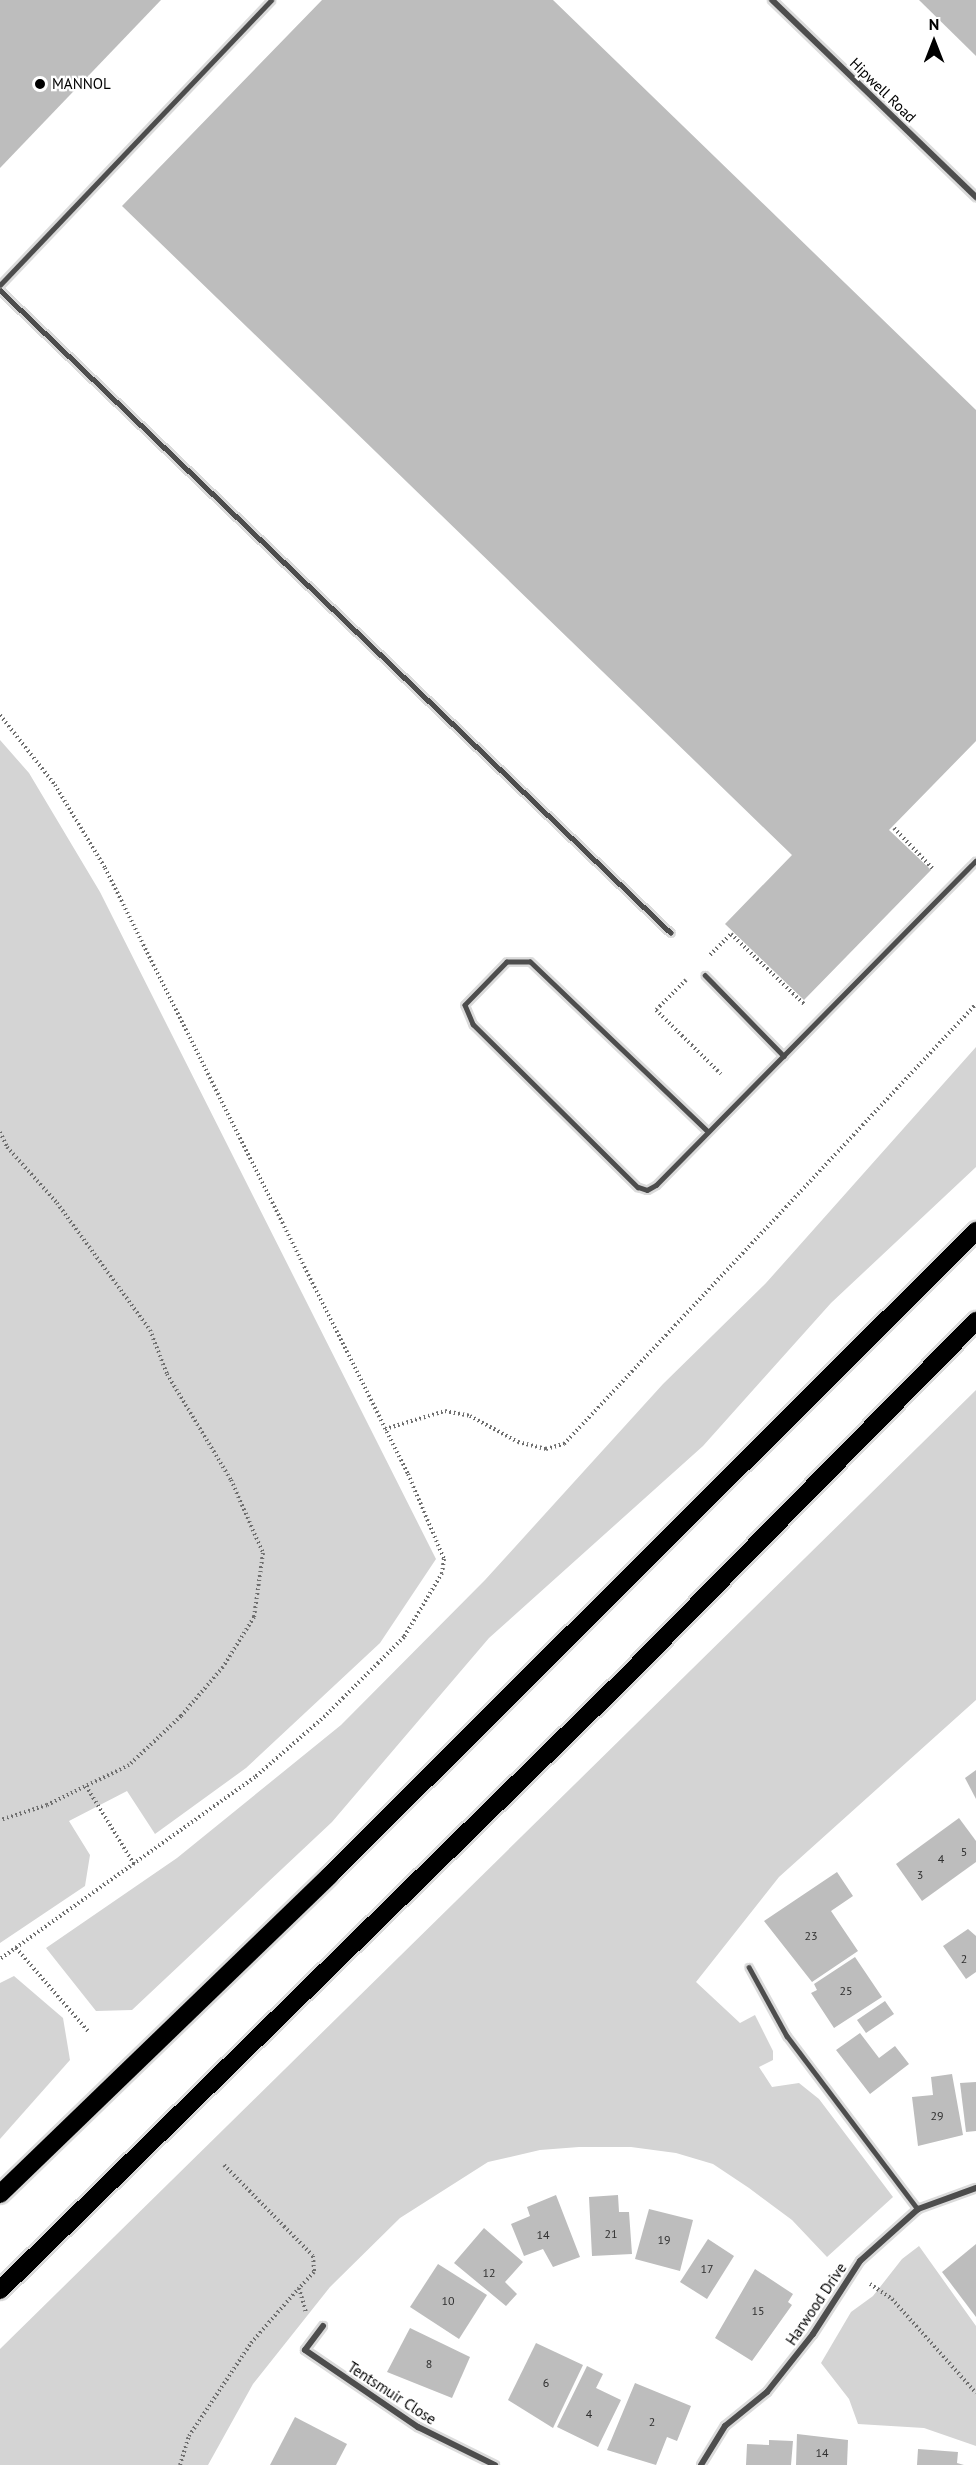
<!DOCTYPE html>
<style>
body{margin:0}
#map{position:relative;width:976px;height:2465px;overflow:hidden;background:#fff;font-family:"PT Sans",sans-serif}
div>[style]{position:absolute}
.green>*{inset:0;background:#d4d4d4}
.building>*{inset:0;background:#bdbdbd}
.path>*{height:4px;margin-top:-2px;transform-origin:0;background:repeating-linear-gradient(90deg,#6f6f6f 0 1.5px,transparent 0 4.5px)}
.roads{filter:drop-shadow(2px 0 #dbdbdb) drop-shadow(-2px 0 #dbdbdb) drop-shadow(0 2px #dbdbdb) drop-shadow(0 -2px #dbdbdb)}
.lane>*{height:4.5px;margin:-2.25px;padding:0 2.25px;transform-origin:2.25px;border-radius:2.25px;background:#4d4d4d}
.street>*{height:6px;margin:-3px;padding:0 3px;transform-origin:3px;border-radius:3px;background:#4d4d4d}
.highway>*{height:18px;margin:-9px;padding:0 9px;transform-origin:9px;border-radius:9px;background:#000}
.dots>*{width:16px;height:16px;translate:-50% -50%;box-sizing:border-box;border:3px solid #fff;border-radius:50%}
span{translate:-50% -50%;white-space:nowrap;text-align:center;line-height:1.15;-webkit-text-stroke:4.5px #fff;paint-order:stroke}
.number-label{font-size:12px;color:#2f2f2f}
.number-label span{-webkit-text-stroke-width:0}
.poi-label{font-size:15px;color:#000}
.left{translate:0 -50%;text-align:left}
.street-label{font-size:15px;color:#000}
.north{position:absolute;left:904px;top:12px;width:60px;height:60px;-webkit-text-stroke:4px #fff;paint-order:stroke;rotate:0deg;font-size:16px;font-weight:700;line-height:24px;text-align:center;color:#000}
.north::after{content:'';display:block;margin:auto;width:21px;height:27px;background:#000;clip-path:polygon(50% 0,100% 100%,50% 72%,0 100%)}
</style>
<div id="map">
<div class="green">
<div style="clip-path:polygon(0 740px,29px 773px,100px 892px,436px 1559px,380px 1643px,246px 1768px,155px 1834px,127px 1791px,69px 1821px,90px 1855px,85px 1886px,0 1943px)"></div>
<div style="clip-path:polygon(976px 1047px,976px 1167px,831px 1303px,703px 1446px,489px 1638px,332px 1822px,132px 2010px,96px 2011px,46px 1948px,177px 1858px,341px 1725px,485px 1580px,663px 1384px,766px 1283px)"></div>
<div style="clip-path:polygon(976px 1390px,976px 1700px,779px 1877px,696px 1982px,740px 2023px,755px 2015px,773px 2051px,773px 2060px,759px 2067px,772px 2087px,799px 2083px,819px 2099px,893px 2197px,827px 2257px,792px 2220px,749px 2188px,713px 2164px,676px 2153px,631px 2147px,579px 2147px,540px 2150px,488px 2162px,400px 2218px,330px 2287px,253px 2384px,208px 2465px,0 2465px,0 2349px)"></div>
<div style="clip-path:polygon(14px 1976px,63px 2018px,70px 2060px,0 2139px,0 1983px)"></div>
<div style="clip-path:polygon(919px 2246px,976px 2326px,976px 2446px,924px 2428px,858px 2424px,849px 2399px,821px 2363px,851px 2312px,873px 2296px,902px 2259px)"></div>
</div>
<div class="building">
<div style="clip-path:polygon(0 0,161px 0,0 168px)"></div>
<div style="clip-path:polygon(322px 0,553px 0,976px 410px,976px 741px,889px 830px,931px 870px,804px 1000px,725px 924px,792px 855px,122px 206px)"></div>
<div style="clip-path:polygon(919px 0,976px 0,976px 56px)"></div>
<div style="clip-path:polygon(976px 1770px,976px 1799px,965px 1778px)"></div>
<div style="clip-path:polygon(959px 1818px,976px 1841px,976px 1862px,922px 1901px,896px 1864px)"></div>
<div style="clip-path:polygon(837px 1872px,853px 1896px,831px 1911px,858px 1951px,812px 1982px,764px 1921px)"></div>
<div style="clip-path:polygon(968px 1929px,976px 1936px,976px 1972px,966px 1979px,943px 1946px)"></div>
<div style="clip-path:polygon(855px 1957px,882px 1997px,834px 2028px,811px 1993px,817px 1990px,814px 1984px)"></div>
<div style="clip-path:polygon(885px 2001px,894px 2014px,866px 2033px,857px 2020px)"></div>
<div style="clip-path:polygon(860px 2033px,879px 2058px,895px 2046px,909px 2064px,870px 2094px,836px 2050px)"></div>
<div style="clip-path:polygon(952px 2074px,963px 2135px,918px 2146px,912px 2097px,933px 2095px,931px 2077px)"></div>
<div style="clip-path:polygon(976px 2082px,976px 2131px,966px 2132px,960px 2083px)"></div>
<div style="clip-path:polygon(556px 2195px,580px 2257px,553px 2267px,543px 2249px,524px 2256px,511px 2224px,530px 2216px,527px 2207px)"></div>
<div style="clip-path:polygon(618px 2195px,619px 2212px,629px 2212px,632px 2254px,592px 2256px,589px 2197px)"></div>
<div style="clip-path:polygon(649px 2209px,693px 2220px,680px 2271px,635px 2259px)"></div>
<div style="clip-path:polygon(484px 2228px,523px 2262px,505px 2282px,517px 2294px,506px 2306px,454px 2263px)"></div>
<div style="clip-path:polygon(708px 2239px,734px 2256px,707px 2299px,680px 2282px)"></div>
<div style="clip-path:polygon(976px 2244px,976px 2317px,942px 2272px)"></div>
<div style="clip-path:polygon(438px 2264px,487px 2295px,459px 2339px,410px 2307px)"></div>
<div style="clip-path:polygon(755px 2269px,793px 2294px,788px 2302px,792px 2305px,752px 2361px,715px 2338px)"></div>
<div style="clip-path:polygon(410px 2328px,470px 2357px,452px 2398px,387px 2372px)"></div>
<div style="clip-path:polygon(536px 2343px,583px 2365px,553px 2428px,508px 2400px)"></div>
<div style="clip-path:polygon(587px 2366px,603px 2374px,596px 2388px,621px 2400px,598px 2447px,557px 2427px)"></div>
<div style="clip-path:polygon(635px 2383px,691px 2406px,677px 2441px,667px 2437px,656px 2465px,607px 2450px)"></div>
<div style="clip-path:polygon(295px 2417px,347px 2444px,336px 2465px,270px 2465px)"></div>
<div style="clip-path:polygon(797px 2434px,848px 2440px,847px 2465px,796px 2465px)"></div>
<div style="clip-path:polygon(769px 2440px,793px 2441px,791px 2465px,746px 2465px,747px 2444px,769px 2445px)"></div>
<div style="clip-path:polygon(918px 2449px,958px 2452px,957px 2463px,964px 2465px,917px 2465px)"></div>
</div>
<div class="path">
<div style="left:0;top:715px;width:89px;rotate:51.8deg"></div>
<div style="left:55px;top:785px;width:97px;rotate:58.9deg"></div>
<div style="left:105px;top:868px;width:678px;rotate:63.43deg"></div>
<div style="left:408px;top:1474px;width:92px;rotate:67deg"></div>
<div style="left:444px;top:1559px;width:14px;rotate:98deg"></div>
<div style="left:442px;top:1573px;width:74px;rotate:120.7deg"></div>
<div style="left:404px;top:1637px;width:112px;rotate:135deg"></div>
<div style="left:325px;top:1716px;width:93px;rotate:138.9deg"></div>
<div style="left:255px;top:1777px;width:313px;rotate:144.5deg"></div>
<div style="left:894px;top:828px;width:58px;rotate:46.4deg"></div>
<div style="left:710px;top:955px;width:30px;rotate:-45deg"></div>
<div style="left:731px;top:934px;width:101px;rotate:43.8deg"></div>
<div style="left:686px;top:980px;width:42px;rotate:135deg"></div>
<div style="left:656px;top:1010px;width:91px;rotate:44.6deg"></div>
<div style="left:0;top:1132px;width:17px;rotate:65deg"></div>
<div style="left:7px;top:1147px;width:75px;rotate:48.2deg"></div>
<div style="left:57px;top:1203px;width:157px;rotate:53.8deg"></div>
<div style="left:150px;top:1330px;width:47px;rotate:68.9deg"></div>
<div style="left:167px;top:1374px;width:124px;rotate:58.9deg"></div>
<div style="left:231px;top:1480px;width:80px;rotate:66.3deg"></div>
<div style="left:263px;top:1553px;width:65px;rotate:98deg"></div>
<div style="left:254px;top:1617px;width:59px;rotate:121.8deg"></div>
<div style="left:223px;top:1667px;width:65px;rotate:130.6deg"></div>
<div style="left:181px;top:1716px;width:71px;rotate:136.7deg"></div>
<div style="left:129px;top:1765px;width:91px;rotate:154deg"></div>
<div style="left:47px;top:1805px;width:49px;rotate:162.3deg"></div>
<div style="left:385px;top:1429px;width:63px;rotate:-16.7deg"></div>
<div style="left:445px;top:1411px;width:25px;rotate:11deg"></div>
<div style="left:470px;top:1416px;width:55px;rotate:28.4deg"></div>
<div style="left:518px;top:1442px;width:29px;rotate:14deg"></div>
<div style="left:546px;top:1449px;width:19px;rotate:-16deg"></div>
<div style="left:564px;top:1444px;width:603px;rotate:-46.88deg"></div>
<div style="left:86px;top:1786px;width:92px;rotate:58.4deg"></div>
<div style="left:16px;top:1948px;width:110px;rotate:49.1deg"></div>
<div style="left:224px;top:2165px;width:127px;rotate:45.6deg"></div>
<div style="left:313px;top:2256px;width:16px;rotate:86deg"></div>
<div style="left:314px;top:2272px;width:22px;rotate:133deg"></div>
<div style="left:299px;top:2288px;width:26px;rotate:74deg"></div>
<div style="left:870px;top:2284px;width:27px;rotate:34deg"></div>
<div style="left:892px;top:2299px;width:126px;rotate:48.2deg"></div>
<div style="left:180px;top:2465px;width:30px;rotate:-73deg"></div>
<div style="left:189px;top:2436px;width:112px;rotate:-56.3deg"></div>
<div style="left:251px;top:2343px;width:73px;rotate:-48.9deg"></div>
</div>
<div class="roads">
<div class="lane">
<div style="left:0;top:285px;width:393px;rotate:-46.4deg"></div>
<div style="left:0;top:290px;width:929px;rotate:43.78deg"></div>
<div style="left:705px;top:975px;width:113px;rotate:45.7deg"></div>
<div style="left:708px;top:1132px;width:246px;rotate:-136.3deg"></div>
<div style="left:530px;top:962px;width:23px;rotate:180deg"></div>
<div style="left:507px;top:962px;width:60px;rotate:134.3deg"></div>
<div style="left:465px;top:1005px;width:21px;rotate:67deg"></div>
<div style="left:473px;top:1024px;width:232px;rotate:44.7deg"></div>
<div style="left:638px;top:1187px;width:9px;rotate:18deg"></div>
<div style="left:647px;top:1190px;width:10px;rotate:-29deg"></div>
<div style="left:656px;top:1185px;width:455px;rotate:-45.4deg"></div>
<div style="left:749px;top:1967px;width:79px;rotate:61.2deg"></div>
<div style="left:787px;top:2036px;width:217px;rotate:52.9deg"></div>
</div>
<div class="street">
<div style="left:772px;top:0;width:284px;rotate:44deg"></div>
<div style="left:323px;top:2326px;width:30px;rotate:127deg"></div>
<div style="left:305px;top:2350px;width:137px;rotate:34.3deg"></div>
<div style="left:418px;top:2427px;width:86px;rotate:26.3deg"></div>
<div style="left:701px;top:2465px;width:46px;rotate:-58.4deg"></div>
<div style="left:725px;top:2426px;width:54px;rotate:-39deg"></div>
<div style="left:767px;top:2392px;width:74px;rotate:-51.6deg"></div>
<div style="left:813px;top:2334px;width:87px;rotate:-57.2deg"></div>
<div style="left:860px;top:2261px;width:78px;rotate:-41.9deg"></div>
<div style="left:918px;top:2209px;width:62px;rotate:-19.9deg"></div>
</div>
<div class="highway">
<div style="left:0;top:2194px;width:458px;rotate:-44deg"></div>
<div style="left:329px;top:1876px;width:914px;rotate:-44.91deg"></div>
<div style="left:0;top:2290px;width:875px;rotate:-44.4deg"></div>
<div style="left:625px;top:1678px;width:501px;rotate:-45.49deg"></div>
</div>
</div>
<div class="dots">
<div style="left:40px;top:84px;background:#000"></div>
</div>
<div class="number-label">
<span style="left:964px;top:1852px">5</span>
<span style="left:941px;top:1859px">4</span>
<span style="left:920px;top:1875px">3</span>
<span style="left:811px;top:1936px">23</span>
<span style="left:964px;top:1959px">2</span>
<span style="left:846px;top:1991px">25</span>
<span style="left:937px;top:2116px">29</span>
<span style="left:611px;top:2234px">21</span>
<span style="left:543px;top:2235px">14</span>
<span style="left:664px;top:2240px">19</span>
<span style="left:707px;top:2269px">17</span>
<span style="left:489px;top:2273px">12</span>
<span style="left:448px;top:2301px">10</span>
<span style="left:758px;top:2311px">15</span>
<span style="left:429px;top:2364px">8</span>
<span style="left:546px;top:2383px">6</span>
<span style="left:589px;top:2414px">4</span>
<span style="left:652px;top:2422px">2</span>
<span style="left:822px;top:2453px">14</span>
</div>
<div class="poi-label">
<span class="left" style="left:52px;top:84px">MANNOL</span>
</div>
<div class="street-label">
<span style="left:883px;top:90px;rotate:44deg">Hipwell Road</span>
<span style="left:816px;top:2304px;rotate:-56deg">Harwood Drive</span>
<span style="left:392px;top:2393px;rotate:33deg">Tentsmuir Close</span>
</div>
<div class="north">N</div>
</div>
